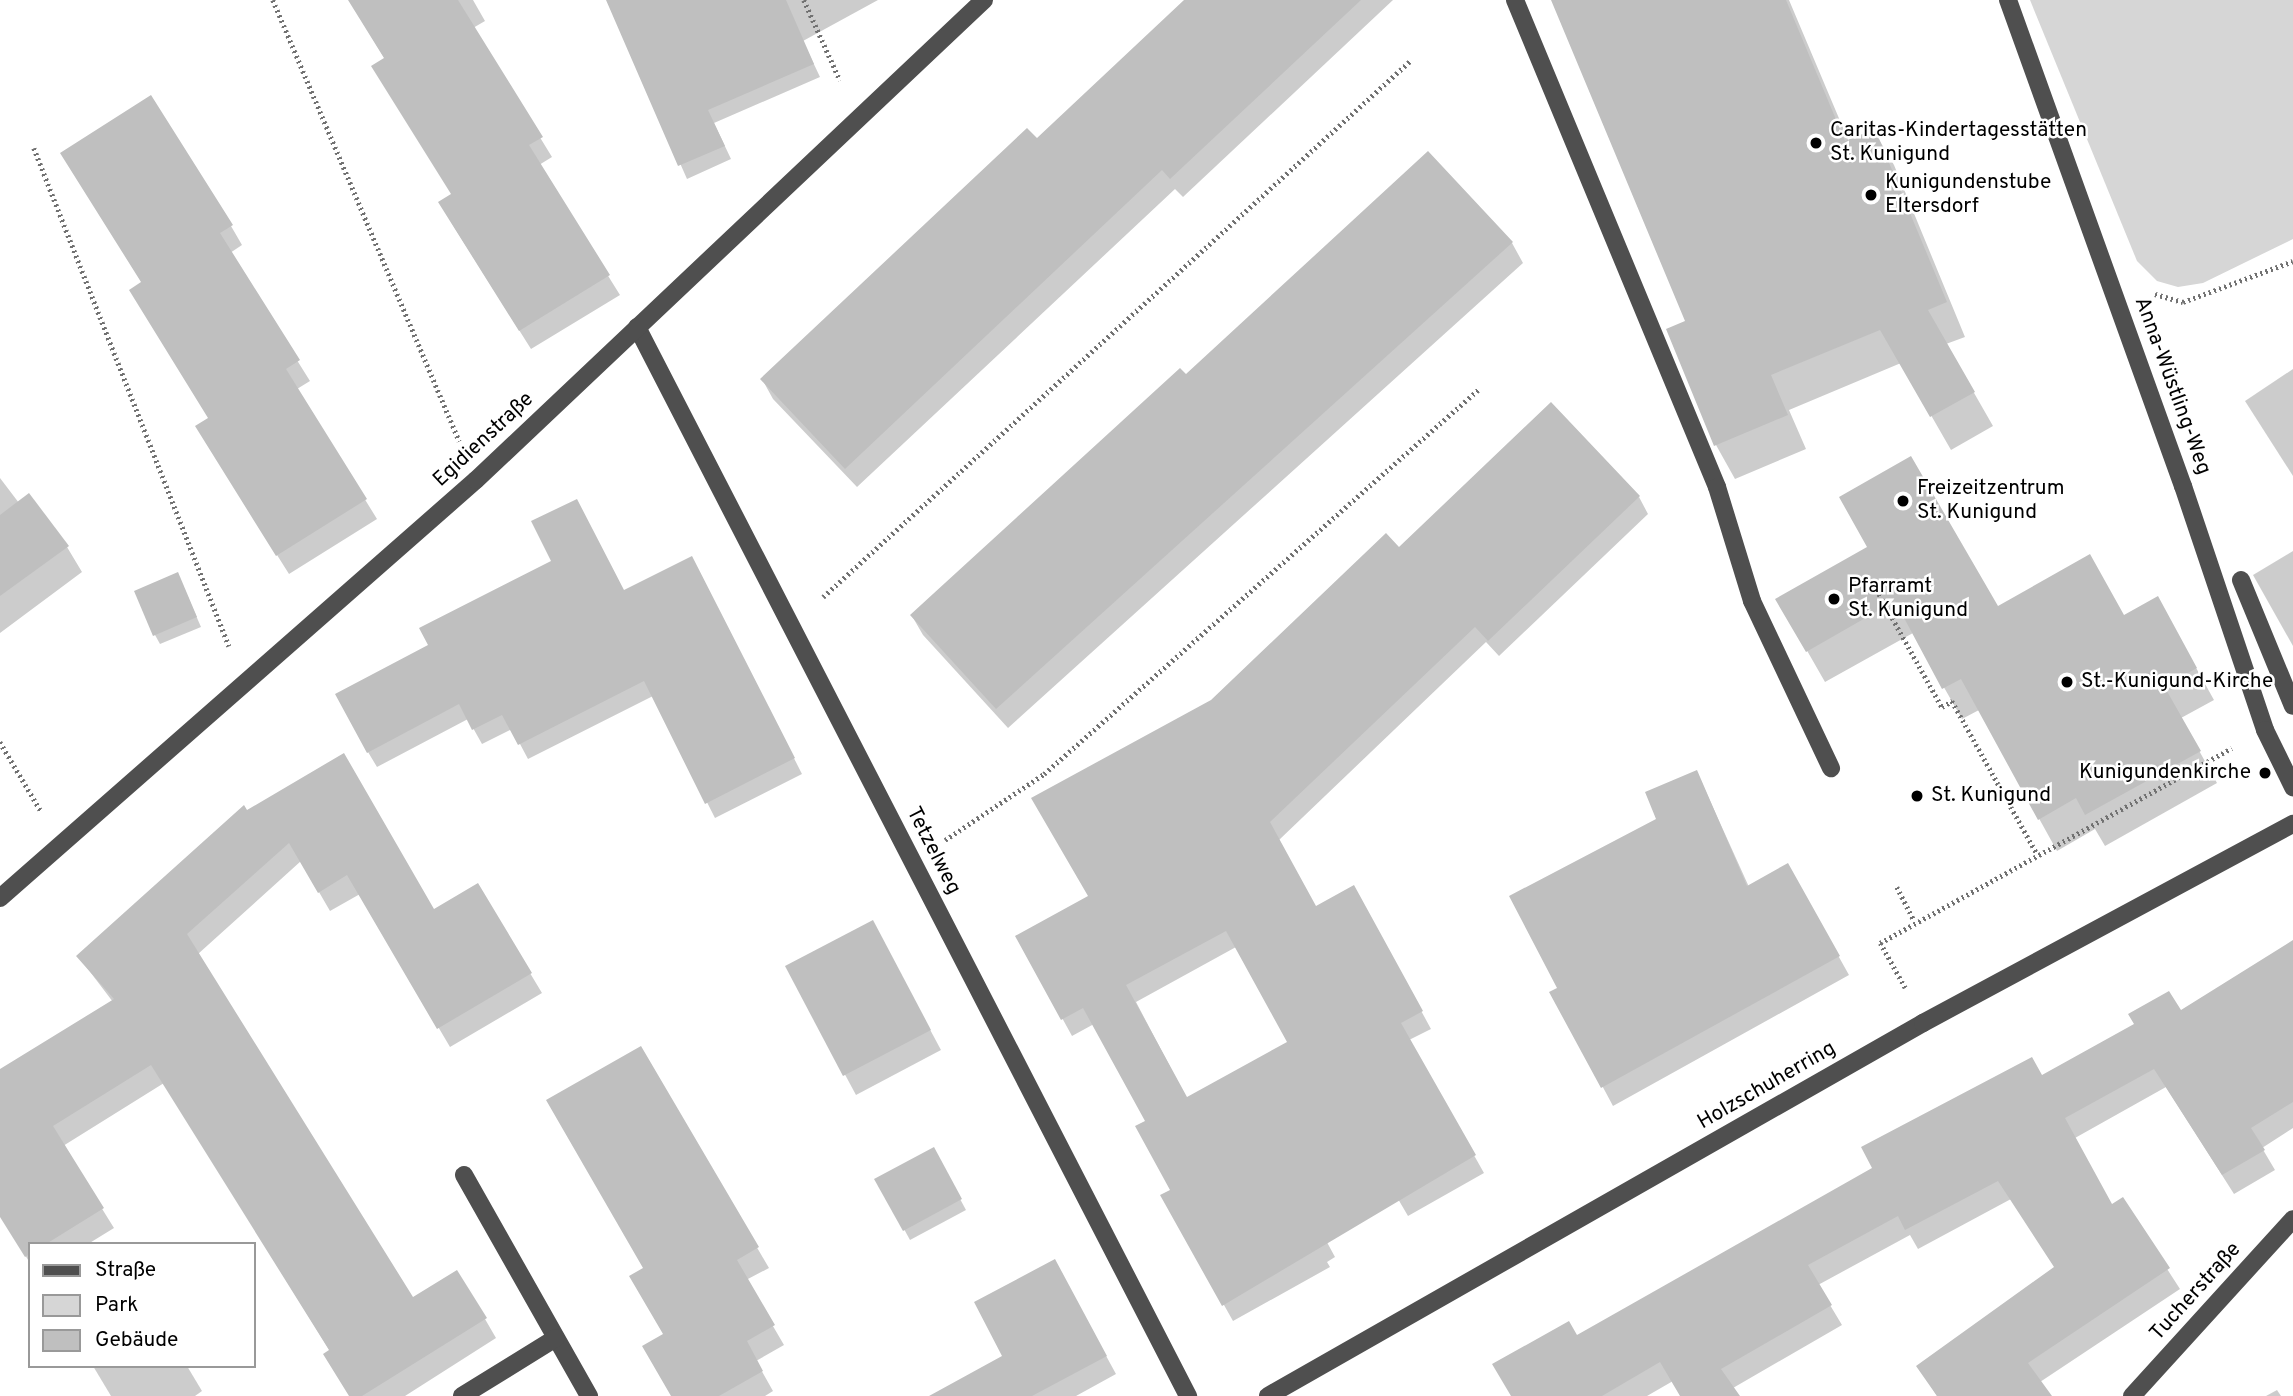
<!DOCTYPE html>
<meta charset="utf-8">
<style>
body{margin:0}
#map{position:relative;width:2293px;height:1396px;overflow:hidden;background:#fff;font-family:Overpass,sans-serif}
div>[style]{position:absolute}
.green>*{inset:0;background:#d6d6d6}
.shadow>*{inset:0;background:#0003}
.building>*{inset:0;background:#bfbfbf}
.path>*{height:4.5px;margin-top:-2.25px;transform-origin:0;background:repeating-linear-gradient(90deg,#717171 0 2px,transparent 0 5.5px)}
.minor>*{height:18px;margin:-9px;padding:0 9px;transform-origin:9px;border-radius:9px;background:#4f4f4f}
.dots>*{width:19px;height:19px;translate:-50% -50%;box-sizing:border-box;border:4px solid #fff;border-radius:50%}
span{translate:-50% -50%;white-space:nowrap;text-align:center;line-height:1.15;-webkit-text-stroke:5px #fff;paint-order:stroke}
.poi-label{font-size:21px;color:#000}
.left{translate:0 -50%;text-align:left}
.right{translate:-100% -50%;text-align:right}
.street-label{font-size:21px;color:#000}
.legend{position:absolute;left:28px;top:1242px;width:228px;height:126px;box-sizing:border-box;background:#fff;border:2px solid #999;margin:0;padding:9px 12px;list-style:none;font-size:21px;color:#000}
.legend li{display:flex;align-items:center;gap:14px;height:35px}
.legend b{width:35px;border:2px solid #999}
</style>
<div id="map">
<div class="green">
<div style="clip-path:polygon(2030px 0,2293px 0,2293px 239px,2203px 283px,2178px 287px,2157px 281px,2137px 261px)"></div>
</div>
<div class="shadow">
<div style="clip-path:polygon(349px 0,473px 0,485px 21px,473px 28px,552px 157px,539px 165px,620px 295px,531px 349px,451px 222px,453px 195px,385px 59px)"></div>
<div style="clip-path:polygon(608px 0,878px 0,803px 41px,820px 77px,714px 123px,731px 159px,687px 179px)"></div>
<div style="clip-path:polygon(1187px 0,1393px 0,1183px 197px,1175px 189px,857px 487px,773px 399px,762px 379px,1037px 141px)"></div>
<div style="clip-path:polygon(1553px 0,1789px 0,1849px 142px,1874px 131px,1894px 165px,1965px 337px,1946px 344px,1993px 426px,1951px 450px,1901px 363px,1789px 410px,1806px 449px,1735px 479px,1716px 445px,1668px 330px,1687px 322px)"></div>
<div style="clip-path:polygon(1428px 153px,1512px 243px,1523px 263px,1008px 728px,923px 635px,912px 616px,1186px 376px)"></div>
<div style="clip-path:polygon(74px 173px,231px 226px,242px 245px,230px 253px,310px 381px,297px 389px,377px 519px,289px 574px,209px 447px,210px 419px,143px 283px)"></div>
<div style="clip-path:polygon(2293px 369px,2293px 476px,2245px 401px)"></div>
<div style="clip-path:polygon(0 478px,19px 503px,67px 547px,82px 572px,0 633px)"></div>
<div style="clip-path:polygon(evenodd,1639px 497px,1648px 514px,1499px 656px,1486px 642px,1279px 840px,1316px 908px,1363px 904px,1431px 1029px,1409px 1040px,1484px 1173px,1408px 1216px,1360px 1134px,1290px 1174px,1335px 1257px,1327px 1262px,1330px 1267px,1233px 1321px,1162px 1195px,1173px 1190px,1147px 1121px,1094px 1024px,1072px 1036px,1017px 936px,1090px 897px,1212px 701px,1399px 549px,1639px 497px,1236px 947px,1289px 1042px,1187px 1099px,1136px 1002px,1236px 947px)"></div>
<div style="clip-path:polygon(1870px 547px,1997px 608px,2124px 617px,2175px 630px,2214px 700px,2181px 718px,2217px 783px,2105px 846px,2095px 829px,2057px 851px,1979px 710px,1962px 719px,1913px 633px,1825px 682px,1778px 600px)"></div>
<div style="clip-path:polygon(2293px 551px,2293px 646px,2253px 575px)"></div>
<div style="clip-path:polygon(700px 573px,802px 774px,715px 818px,653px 696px,528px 759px,512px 729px,482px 744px,468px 719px,377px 767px,368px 752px,624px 592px)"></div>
<div style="clip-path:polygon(178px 574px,201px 627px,160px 644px,155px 635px)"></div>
<div style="clip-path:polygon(1697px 772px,1749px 887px,1788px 866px,1849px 975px,1613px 1106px,1552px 992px,1559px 988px,1659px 820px)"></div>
<div style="clip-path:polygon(246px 813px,433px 911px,477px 885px,542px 993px,450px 1047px,360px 894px,330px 911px,301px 861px,198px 954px,413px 1300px,485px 1319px,496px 1338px,405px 1396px,350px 1396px,330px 1351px,164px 1083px,63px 1146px,114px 1228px,88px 1244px,30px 1244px,30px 1263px,0 1215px,0 1071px,113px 1002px,78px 956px)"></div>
<div style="clip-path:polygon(883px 942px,941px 1050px,856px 1095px,787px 967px)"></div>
<div style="clip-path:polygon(2293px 949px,2293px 1128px,2262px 1148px,2275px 1170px,2234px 1194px,2166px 1087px,2075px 1138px,2112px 1206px,2122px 1199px,2180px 1289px,2040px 1382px,2050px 1396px,1937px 1396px,1918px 1366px,2056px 1268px,2011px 1199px,1918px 1249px,1910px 1235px,1818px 1285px,1842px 1325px,1733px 1388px,1738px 1396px,1682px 1396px,1673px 1381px,1647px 1396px,1513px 1396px,1576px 1337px,2042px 1077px,2180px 1013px)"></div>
<div style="clip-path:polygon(640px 1048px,769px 1268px,746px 1280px,784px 1345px,756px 1361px,773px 1391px,765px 1396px,673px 1396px,665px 1335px,646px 1269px)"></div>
<div style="clip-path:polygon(933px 1149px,966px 1210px,910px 1240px,877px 1180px)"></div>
<div style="clip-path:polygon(1064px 1279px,1116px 1374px,1076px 1396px,933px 1396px,1005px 1357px)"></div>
<div style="clip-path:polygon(93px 1366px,187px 1366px,202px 1391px,195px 1396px,111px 1396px)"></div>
<div style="clip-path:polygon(2277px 1390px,2281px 1396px,2266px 1396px)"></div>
</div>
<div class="building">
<div style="clip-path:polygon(348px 0,458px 0,543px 137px,529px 145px,610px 275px,519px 331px,438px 202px,451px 194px,371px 66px,384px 58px)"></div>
<div style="clip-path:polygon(606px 0,786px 0,814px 64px,708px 110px,725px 146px,678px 166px)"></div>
<div style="clip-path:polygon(1184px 0,1361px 0,1170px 179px,1162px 170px,845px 469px,760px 379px,1027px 128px,1037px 138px)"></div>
<div style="clip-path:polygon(1551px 0,1786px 0,1845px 141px,1875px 129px,1947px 302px,1928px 310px,1975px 392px,1930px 417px,1880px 330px,1771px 375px,1788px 415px,1714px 446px,1666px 329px,1685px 321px)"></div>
<div style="clip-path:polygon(151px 95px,233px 225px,220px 233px,300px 360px,286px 369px,367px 499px,276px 556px,195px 426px,208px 418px,129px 290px,141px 282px,60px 153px)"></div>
<div style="clip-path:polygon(1428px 151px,1513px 242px,996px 709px,910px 615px,1180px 368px,1186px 374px)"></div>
<div style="clip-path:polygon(evenodd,1551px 402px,1640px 496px,1488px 641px,1475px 627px,1270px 822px,1316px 906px,1354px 885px,1423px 1011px,1401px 1023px,1476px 1155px,1222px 1306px,1160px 1195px,1170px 1190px,1135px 1126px,1145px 1121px,1083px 1008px,1061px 1020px,1015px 936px,1088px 896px,1031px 798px,1211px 700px,1386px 533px,1399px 547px,1551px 402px,1226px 931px,1287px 1042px,1187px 1097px,1126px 985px,1226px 931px)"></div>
<div style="clip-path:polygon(1911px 456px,1998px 606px,2090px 554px,2124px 615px,2158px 596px,2197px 668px,2164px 686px,2201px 751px,2085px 815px,2076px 798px,2038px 820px,1961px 679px,1942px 689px,1895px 601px,1806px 652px,1775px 599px,1867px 547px,1839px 497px)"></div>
<div style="clip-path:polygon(29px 493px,69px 546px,0 596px,0 515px)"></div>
<div style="clip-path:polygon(577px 499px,624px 590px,692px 556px,795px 758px,705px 804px,644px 681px,518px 745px,502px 715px,472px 730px,459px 704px,367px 753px,335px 694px,428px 645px,419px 628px,551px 561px,531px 521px)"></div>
<div style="clip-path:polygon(178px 572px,197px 617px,153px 636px,134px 591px)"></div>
<div style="clip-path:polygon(344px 753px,434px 909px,478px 883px,532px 973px,437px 1029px,347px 875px,318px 893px,289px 843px,187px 934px,413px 1297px,457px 1270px,487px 1318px,362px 1396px,349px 1396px,323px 1354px,329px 1350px,151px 1065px,53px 1126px,104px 1208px,46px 1244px,30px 1244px,30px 1254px,25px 1257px,0 1217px,0 1069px,114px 999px,76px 956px,244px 805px,247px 810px)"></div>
<div style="clip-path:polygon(1697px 770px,1747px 886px,1788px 863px,1840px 956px,1601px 1088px,1549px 992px,1557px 988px,1509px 896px,1656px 819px,1645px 792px)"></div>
<div style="clip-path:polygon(873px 920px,931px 1030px,843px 1076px,785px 966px)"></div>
<div style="clip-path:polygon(2293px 940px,2293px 1102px,2251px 1128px,2265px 1150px,2222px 1175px,2154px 1069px,2065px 1118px,2112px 1204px,2123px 1197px,2170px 1268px,2028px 1363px,2052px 1396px,1937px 1396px,1916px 1366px,2054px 1267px,1998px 1181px,1905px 1230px,1898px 1216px,1808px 1265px,1832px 1305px,1721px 1369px,1740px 1396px,1680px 1396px,1660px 1362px,1602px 1396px,1511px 1396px,1492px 1364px,1569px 1321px,1577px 1335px,1872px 1168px,1861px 1147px,2032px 1057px,2042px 1075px,2134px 1024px,2128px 1014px,2169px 991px,2181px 1010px)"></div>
<div style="clip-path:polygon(641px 1046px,759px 1247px,737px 1260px,775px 1325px,747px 1341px,763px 1371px,719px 1396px,671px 1396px,642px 1346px,663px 1334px,629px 1276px,643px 1268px,546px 1100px)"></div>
<div style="clip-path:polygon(934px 1147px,962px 1199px,903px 1231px,874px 1179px)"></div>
<div style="clip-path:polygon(1055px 1259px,1107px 1356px,1032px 1396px,929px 1396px,1002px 1356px,974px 1302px)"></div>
</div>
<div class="path">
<div style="left:273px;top:0;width:479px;rotate:67.1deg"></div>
<div style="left:804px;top:0;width:88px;rotate:65.8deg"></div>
<div style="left:34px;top:148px;width:535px;rotate:68.62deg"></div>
<div style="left:2155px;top:294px;width:29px;rotate:16deg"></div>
<div style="left:2183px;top:302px;width:117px;rotate:-20.4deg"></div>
<div style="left:1879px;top:594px;width:129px;rotate:60.9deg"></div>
<div style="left:1942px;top:707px;width:12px;rotate:-31deg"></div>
<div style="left:1952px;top:701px;width:175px;rotate:60.9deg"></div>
<div style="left:823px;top:597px;width:795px;rotate:-42.4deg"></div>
<div style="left:0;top:742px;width:80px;rotate:59.3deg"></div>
<div style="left:945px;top:840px;width:119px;rotate:-33.7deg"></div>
<div style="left:1044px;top:774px;width:581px;rotate:-41.51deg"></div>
<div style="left:1897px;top:887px;width:38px;rotate:63deg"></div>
<div style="left:1905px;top:988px;width:51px;rotate:-119.1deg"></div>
<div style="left:1880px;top:943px;width:402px;rotate:-29deg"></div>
</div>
<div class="minor">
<div style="left:1515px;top:0;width:527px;rotate:67.47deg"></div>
<div style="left:1717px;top:487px;width:119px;rotate:72.9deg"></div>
<div style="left:1752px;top:601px;width:185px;rotate:64.7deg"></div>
<div style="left:2008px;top:0;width:517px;rotate:70.2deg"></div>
<div style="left:2183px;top:486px;width:257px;rotate:71.4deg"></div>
<div style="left:2265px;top:730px;width:64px;rotate:63.8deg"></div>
<div style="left:637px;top:327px;width:1203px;rotate:62.73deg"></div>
<div style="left:2241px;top:580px;width:136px;rotate:67.6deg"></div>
<div style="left:0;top:898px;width:633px;rotate:-41.29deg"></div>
<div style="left:476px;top:480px;width:699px;rotate:-43.38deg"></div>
<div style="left:464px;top:1175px;width:254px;rotate:60.5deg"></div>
<div style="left:462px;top:1396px;width:110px;rotate:-31.7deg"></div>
<div style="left:1268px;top:1396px;width:754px;rotate:-29.66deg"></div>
<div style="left:1923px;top:1023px;width:420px;rotate:-28.3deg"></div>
<div style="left:2132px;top:1396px;width:239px;rotate:-47.7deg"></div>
</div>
<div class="dots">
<div style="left:1816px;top:143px;background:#000"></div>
<div style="left:1871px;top:195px;background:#000"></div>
<div style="left:1903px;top:501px;background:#000"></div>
<div style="left:1834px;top:599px;background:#000"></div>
<div style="left:2067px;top:682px;background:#000"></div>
<div style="left:2265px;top:773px;background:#000"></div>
<div style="left:1917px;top:796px;background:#000"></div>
</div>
<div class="poi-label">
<span class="left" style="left:1830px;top:143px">Caritas-Kindertagesstätten<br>St. Kunigund</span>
<span class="left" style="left:1885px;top:195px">Kunigundenstube<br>Eltersdorf</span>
<span class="left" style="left:1917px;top:501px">Freizeitzentrum<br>St. Kunigund</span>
<span class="left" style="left:1848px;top:599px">Pfarramt<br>St. Kunigund</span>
<span class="left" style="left:2081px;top:682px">St.-Kunigund-Kirche</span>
<span class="right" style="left:2251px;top:773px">Kunigundenkirche</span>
<span class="left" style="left:1931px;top:796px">St. Kunigund</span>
</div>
<div class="street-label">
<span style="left:2172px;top:386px;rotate:70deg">Anna-Wüstling-Weg</span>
<span style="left:484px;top:440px;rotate:-43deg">Egidienstraße</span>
<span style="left:933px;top:851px;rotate:63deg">Tetzelweg</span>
<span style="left:1767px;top:1086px;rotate:-30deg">Holzschuherring</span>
<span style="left:2196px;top:1292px;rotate:-48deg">Tucherstraße</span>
</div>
<ul class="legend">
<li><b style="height:9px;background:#4f4f4f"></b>Straße</li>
<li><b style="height:19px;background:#d6d6d6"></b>Park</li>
<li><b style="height:19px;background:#bfbfbf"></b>Gebäude</li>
</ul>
</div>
